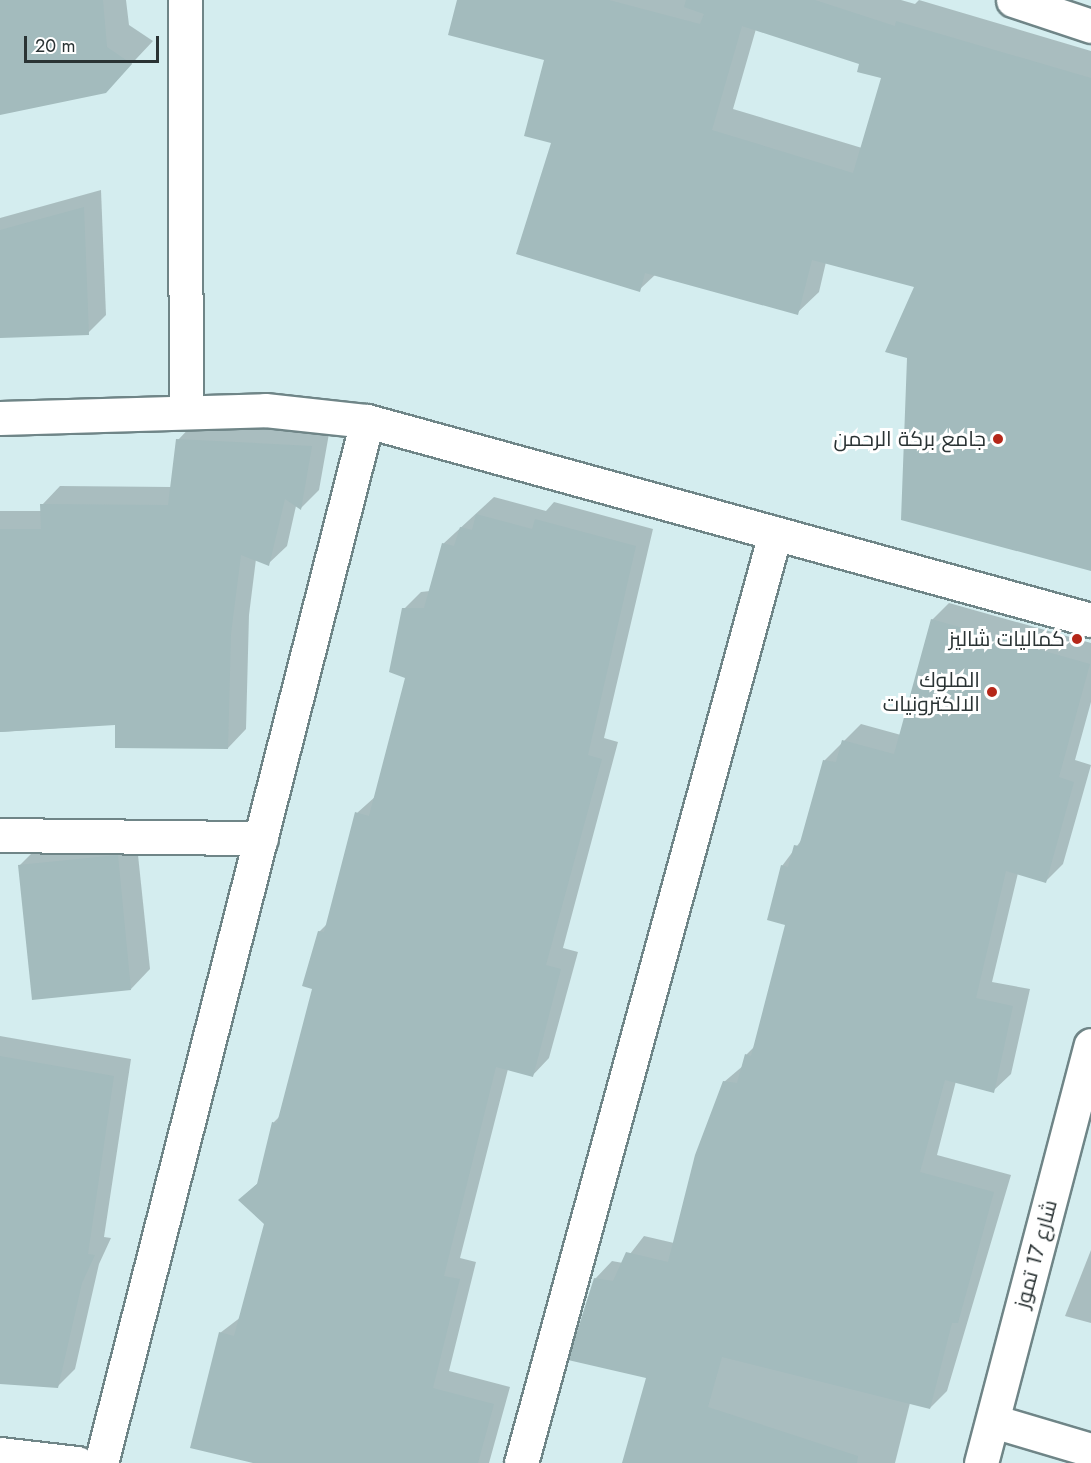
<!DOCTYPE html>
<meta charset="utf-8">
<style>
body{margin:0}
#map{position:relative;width:1091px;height:1463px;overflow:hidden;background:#d4edef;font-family:Jost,Cairo,sans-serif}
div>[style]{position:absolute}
.shadow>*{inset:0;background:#0003}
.building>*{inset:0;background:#a3bbbd}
.roads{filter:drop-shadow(2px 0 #6f8587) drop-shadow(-2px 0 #6f8587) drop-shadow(0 2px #6f8587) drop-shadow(0 -2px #6f8587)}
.minor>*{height:33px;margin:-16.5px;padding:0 16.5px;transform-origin:16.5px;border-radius:16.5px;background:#fff}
.dots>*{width:16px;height:16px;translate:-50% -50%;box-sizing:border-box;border:3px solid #fff;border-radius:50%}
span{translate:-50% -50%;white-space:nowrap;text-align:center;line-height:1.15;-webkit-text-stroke:6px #fff;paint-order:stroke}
.poi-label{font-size:21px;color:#2a3334}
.right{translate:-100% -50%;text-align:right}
.street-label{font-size:21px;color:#2a3334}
.scale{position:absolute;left:24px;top:36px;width:135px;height:27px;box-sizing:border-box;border:3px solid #2a3334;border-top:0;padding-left:8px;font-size:18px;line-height:21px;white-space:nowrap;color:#2a3334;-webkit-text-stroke:4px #fff;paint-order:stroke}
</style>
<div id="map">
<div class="shadow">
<div style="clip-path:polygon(0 0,126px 0,129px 25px,153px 41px,105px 92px,0 113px)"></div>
<div style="clip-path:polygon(evenodd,459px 0,901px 0,915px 4px,919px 0,1091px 51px,1091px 570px,916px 286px,826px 262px,819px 292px,797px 313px,656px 274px,639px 290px,553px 142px,545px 59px,459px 0,756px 29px,861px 63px,883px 77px,862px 148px,733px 109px,756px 29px)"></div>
<div style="clip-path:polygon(101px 190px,106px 315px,88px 333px,0 336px,0 218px)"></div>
<div style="clip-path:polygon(196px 421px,330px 428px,319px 490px,301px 508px,296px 506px,287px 546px,268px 564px,256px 559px,249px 615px,246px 729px,228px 748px,117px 724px,0 732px,0 511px,42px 511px,42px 505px,60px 486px,172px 487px,178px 440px)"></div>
<div style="clip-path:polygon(494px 497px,546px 511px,554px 502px,653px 529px,604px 738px,618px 742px,563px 948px,578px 952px,549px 1058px,532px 1076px,508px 1069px,460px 1258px,476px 1262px,449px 1371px,510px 1387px,489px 1463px,253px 1463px,220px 1333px,241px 1317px,266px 1223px,240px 1200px,260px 1181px,274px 1122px,280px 1116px,314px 988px,319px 932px,328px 923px,357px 813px,376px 796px,407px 677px,404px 609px,421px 592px,430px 591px,443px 544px)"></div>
<div style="clip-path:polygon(949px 603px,1091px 643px,1091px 702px,1075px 760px,1091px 765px,1063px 864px,1046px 881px,1018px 873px,992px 982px,1030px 989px,1011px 1074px,993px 1091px,956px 1081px,937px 1155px,1011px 1175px,947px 1391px,930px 1408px,910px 1403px,895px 1463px,623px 1463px,648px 1377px,595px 1279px,612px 1261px,623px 1263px,644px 1236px,674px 1243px,724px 1082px,744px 1065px,746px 1055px,755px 1046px,787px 924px,782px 866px,803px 838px,825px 760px,861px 724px,901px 735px,932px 620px)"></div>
<div style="clip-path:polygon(136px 836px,150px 969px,131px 989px,20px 865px,39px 846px)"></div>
<div style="clip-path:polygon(0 1036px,131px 1059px,104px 1237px,111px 1238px,99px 1264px,75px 1369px,57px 1387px,0 1383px)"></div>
<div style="clip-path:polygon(1091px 1250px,1091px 1323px,1065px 1316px)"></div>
</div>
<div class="building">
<div style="clip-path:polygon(0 0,103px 0,107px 47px,132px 64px,106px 93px,0 115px)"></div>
<div style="clip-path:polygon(evenodd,457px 0,609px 0,700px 24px,704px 14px,684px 7px,686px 0,815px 0,895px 26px,896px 21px,1091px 78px,1091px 571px,901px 520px,907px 358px,885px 352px,914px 287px,812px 260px,798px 315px,645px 273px,640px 292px,516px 254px,551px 143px,524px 136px,544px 60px,448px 35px,457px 0,742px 26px,859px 64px,857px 72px,881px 78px,853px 173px,712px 130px,742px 26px)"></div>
<div style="clip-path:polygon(84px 207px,89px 335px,0 338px,0 230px)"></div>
<div style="clip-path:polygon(176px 439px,312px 446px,301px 510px,285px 499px,269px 566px,241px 555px,231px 634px,228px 749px,115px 748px,115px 725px,0 732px,0 529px,41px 529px,40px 504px,168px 505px)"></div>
<div style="clip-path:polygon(476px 514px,532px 529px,535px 519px,636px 546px,588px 755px,602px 759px,546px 965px,561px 969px,533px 1077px,496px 1067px,444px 1276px,460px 1279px,433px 1388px,494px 1404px,478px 1463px,253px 1463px,190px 1448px,219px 1332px,234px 1336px,264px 1224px,238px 1200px,257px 1184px,272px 1122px,277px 1123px,312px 989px,302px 986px,318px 931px,324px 932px,355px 812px,369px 816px,405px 678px,389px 672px,402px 608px,424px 608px,442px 543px,454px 546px,460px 527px,472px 530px)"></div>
<div style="clip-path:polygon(931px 619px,1090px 664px,1059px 777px,1074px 782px,1046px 883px,1006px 871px,976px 998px,1013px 1006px,994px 1093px,945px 1080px,920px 1172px,994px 1192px,958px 1323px,952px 1323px,930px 1409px,722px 1357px,708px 1407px,858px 1456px,857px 1463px,622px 1463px,646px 1378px,568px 1360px,594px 1278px,613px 1281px,626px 1252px,668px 1262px,695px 1155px,723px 1081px,737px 1083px,745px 1054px,751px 1056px,785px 925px,767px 920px,781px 865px,788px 867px,794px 845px,799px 846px,823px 760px,836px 762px,842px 740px,894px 754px)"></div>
<div style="clip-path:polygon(118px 855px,131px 990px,32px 1000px,18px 865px)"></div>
<div style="clip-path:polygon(0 1056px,114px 1076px,88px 1254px,95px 1255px,82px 1283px,58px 1388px,0 1384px)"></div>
</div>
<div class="roads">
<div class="minor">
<div style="left:185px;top:0;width:411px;rotate:89.9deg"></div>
<div style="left:1013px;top:0;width:82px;rotate:18.4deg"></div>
<div style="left:0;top:418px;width:265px;rotate:-1.7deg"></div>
<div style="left:265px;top:410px;width:103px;rotate:6.2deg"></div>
<div style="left:367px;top:421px;width:751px;rotate:15.37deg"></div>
<div style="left:0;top:835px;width:261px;rotate:0.7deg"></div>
<div style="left:993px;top:1421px;width:102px;rotate:16.5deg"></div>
<div style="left:0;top:1454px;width:78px;rotate:6.7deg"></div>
<div style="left:101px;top:1463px;width:1075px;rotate:-75.68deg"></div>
<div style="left:521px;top:1463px;width:964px;rotate:-74.72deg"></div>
<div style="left:981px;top:1463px;width:432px;rotate:-75.3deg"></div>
</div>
</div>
<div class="dots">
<div style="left:998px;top:439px;background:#b52719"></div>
<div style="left:1077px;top:639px;background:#b52719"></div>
<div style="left:992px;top:692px;background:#b52719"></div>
</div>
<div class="poi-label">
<span class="right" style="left:986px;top:439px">جامع بركة الرحمن</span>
<span class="right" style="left:1065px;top:639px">كماليات شاليز</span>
<span class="right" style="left:980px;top:692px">الملوك<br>الالكترونيات</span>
</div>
<div class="street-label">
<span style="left:1036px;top:1254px;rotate:-75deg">شارع 17 تموز</span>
</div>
<div class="scale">20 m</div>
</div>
